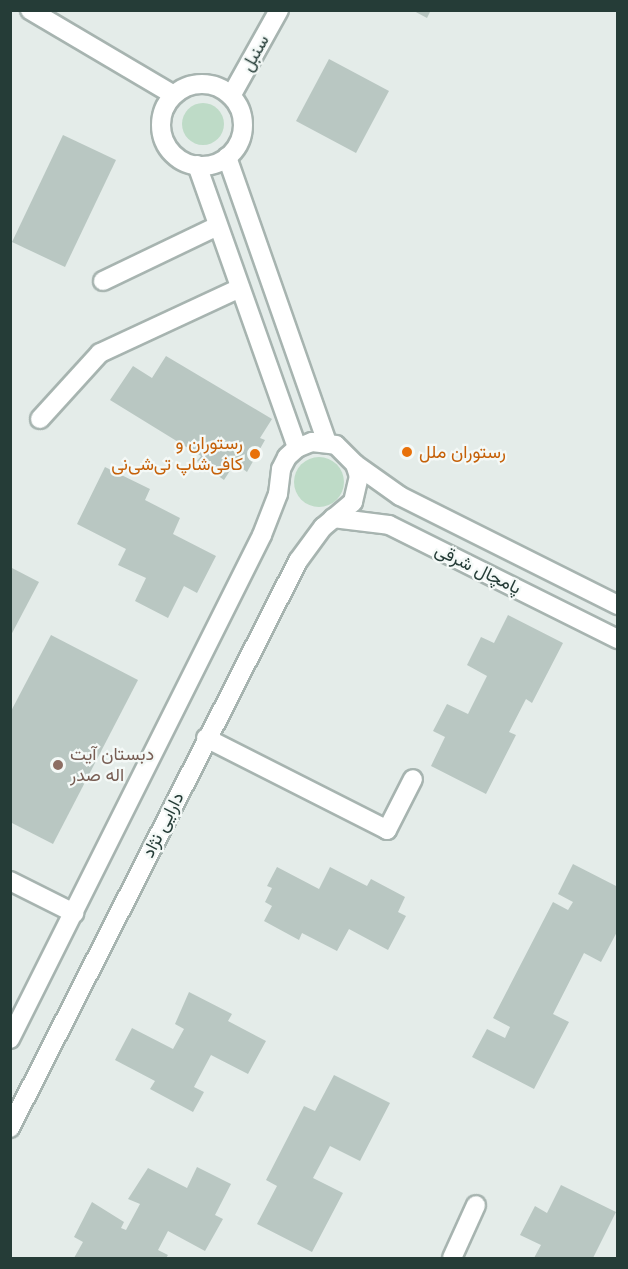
<!DOCTYPE html>
<meta charset="utf-8">
<style>
body{margin:0}
#map{position:relative;width:628px;height:1269px;overflow:hidden;background:#e4ece9;font-family:Montserrat,Vazirmatn,sans-serif}
div>[style]{position:absolute}
.green>*{inset:0;background:#bedbc7}
.round{border-radius:50%}
.building>*{inset:0;background:#b9c7c2}
.roads{filter:drop-shadow(2px 0 #a7b4b0) drop-shadow(-2px 0 #a7b4b0) drop-shadow(0 2px #a7b4b0) drop-shadow(0 -2px #a7b4b0)}
.minor>*{height:18px;margin:-9px;padding:0 9px;transform-origin:9px;border-radius:9px;background:#fff}
.tertiary>*{height:18px;margin:-9px;padding:0 9px;transform-origin:9px;border-radius:9px;background:#fff}
.tertiary>.ring{margin:-9px;padding:0;box-sizing:content-box;background:none;border:18px solid #fff;border-radius:50%}
.dots>*{width:16px;height:16px;translate:-50% -50%;box-sizing:border-box;border:3px solid #f4f9f7;border-radius:50%}
span{translate:-50% -50%;white-space:nowrap;text-align:center;line-height:1.15;-webkit-text-stroke:4.5px #f4f9f7;paint-order:stroke}
.street-label{font-size:18px;color:#253c37}
.food-label{font-size:18px;color:#c56008}
.right{translate:-100% -50%;text-align:right}
.left{translate:0 -50%;text-align:left}
.education-label{font-size:18px;color:#785e54}
.frame{position:absolute;inset:0;border:12px solid #253c37;pointer-events:none}
</style>
<div id="map">
<div class="green">
<div class="round" style="left:182px;top:103px;width:42px;height:42px"></div>
<div class="round" style="left:294px;top:457px;width:50px;height:50px"></div>
</div>
<div class="building">
<div style="clip-path:polygon(412px 10px,431px 10px,427px 18px)"></div>
<div style="clip-path:polygon(329px 59px,389px 91px,356px 153px,296px 121px)"></div>
<div style="clip-path:polygon(63px 135px,116px 160px,65px 267px,12px 242px)"></div>
<div style="clip-path:polygon(166px 356px,272px 419px,260px 438px,265px 440px,247px 472px,235px 463px,224px 480px,197px 461px,201px 456px,110px 400px,133px 366px,152px 378px)"></div>
<div style="clip-path:polygon(105px 467px,150px 489px,145px 500px,180px 518px,173px 534px,216px 556px,197px 593px,184px 586px,168px 618px,135px 601px,146px 578px,118px 565px,126px 549px,77px 524px)"></div>
<div style="clip-path:polygon(10px 567px,39px 582px,10px 637px)"></div>
<div style="clip-path:polygon(508px 615px,563px 643px,532px 703px,526px 699px,509px 732px,516px 735px,486px 794px,431px 766px,445px 737px,433px 731px,447px 704px,468px 714px,487px 676px,467px 665px,481px 637px,494px 643px)"></div>
<div style="clip-path:polygon(51px 635px,138px 680px,53px 844px,10px 822px,10px 713px)"></div>
<div style="clip-path:polygon(573px 864px,618px 887px,618px 930px,601px 962px,584px 953px,553px 1014px,569px 1022px,534px 1089px,472px 1057px,487px 1029px,505px 1038px,510px 1027px,493px 1018px,553px 902px,568px 910px,573px 902px,558px 894px)"></div>
<div style="clip-path:polygon(277px 867px,319px 889px,330px 867px,367px 886px,371px 879px,405px 897px,398px 912px,406px 916px,388px 950px,349px 929px,337px 951px,302px 933px,299px 940px,264px 921px,272px 906px,265px 902px,272px 888px,267px 886px)"></div>
<div style="clip-path:polygon(189px 992px,232px 1014px,228px 1021px,266px 1041px,248px 1074px,211px 1055px,194px 1087px,204px 1092px,193px 1112px,150px 1089px,155px 1081px,115px 1060px,132px 1028px,173px 1049px,184px 1029px,175px 1024px)"></div>
<div style="clip-path:polygon(334px 1075px,390px 1103px,360px 1161px,330px 1146px,313px 1178px,343px 1193px,312px 1252px,257px 1224px,277px 1186px,266px 1180px,304px 1106px,315px 1111px)"></div>
<div style="clip-path:polygon(197px 1167px,231px 1184px,215px 1215px,223px 1219px,205px 1251px,168px 1231px,158px 1250px,168px 1255px,166px 1258px,74px 1258px,83px 1242px,74px 1237px,92px 1202px,124px 1222px,121px 1228px,126px 1230px,140px 1204px,128px 1199px,148px 1168px,187px 1188px)"></div>
<div style="clip-path:polygon(561px 1185px,616px 1212px,593px 1258px,534px 1258px,541px 1245px,520px 1235px,535px 1206px,547px 1213px)"></div>
</div>
<div class="roads">
<div class="minor">
<div style="left:103px;top:281px;width:127px;rotate:-25.6deg"></div>
<div style="left:40px;top:419px;width:89px;rotate:-47.7deg"></div>
<div style="left:100px;top:353px;width:154px;rotate:-24.9deg"></div>
<div style="left:206px;top:738px;width:203px;rotate:26.9deg"></div>
<div style="left:387px;top:830px;width:57px;rotate:-63deg"></div>
<div style="left:10px;top:881px;width:72px;rotate:26.6deg"></div>
<div style="left:452px;top:1258px;width:58px;rotate:-65.6deg"></div>
</div>
<div class="tertiary">
<div style="left:30px;top:10px;width:167px;rotate:30.6deg"></div>
<div class="ring" style="left:161px;top:84px;width:64px;height:64px"></div>
<div style="left:231px;top:96px;width:98px;rotate:-60.8deg"></div>
<div style="left:227px;top:157px;width:302px;rotate:70.7deg"></div>
<div style="left:197px;top:165px;width:300px;rotate:70.5deg"></div>
<div style="left:355px;top:464px;width:55px;rotate:35.4deg"></div>
<div style="left:400px;top:496px;width:244px;rotate:26.6deg"></div>
<div style="left:333px;top:518px;width:56px;rotate:7.1deg"></div>
<div style="left:389px;top:525px;width:256px;rotate:26.5deg"></div>
<div style="left:10px;top:1039px;width:563px;rotate:-63.43deg"></div>
<div style="left:262px;top:535px;width:44px;rotate:-68.7deg"></div>
<div style="left:278px;top:494px;width:25px;rotate:-83deg"></div>
<div style="left:281px;top:469px;width:13px;rotate:-63deg"></div>
<div style="left:287px;top:457px;width:13px;rotate:-42deg"></div>
<div style="left:297px;top:448px;width:16px;rotate:-22deg"></div>
<div style="left:312px;top:442px;width:24px;rotate:7deg"></div>
<div style="left:336px;top:445px;width:27px;rotate:45deg"></div>
<div style="left:355px;top:464px;width:13px;rotate:72deg"></div>
<div style="left:359px;top:476px;width:27px;rotate:103deg"></div>
<div style="left:353px;top:502px;width:39px;rotate:140deg"></div>
<div style="left:323px;top:527px;width:42px;rotate:126.3deg"></div>
<div style="left:298px;top:561px;width:636px;rotate:116.93deg"></div>
</div>
</div>
<div class="dots">
<div style="left:407px;top:452px;background:#e8710a"></div>
<div style="left:255px;top:454px;background:#e8710a"></div>
<div style="left:58px;top:765px;background:#8d6e63"></div>
</div>
<div class="street-label">
<span style="left:255px;top:53px;rotate:-61deg">سنبل</span>
<span style="left:478px;top:569px;rotate:26deg">پامچال شرقی</span>
<span style="left:163px;top:825px;rotate:-63deg">دارایی نژاد</span>
</div>
<div class="food-label">
<span class="right" style="left:243px;top:454px">رستوران و<br>کافی‌شاپ تی‌شی‌نی</span>
<span class="left" style="left:419px;top:452px">رستوران ملل</span>
</div>
<div class="education-label">
<span class="left" style="left:70px;top:765px">دبستان آیت<br>اله صدر</span>
</div>
<div class="frame"></div>
</div>
